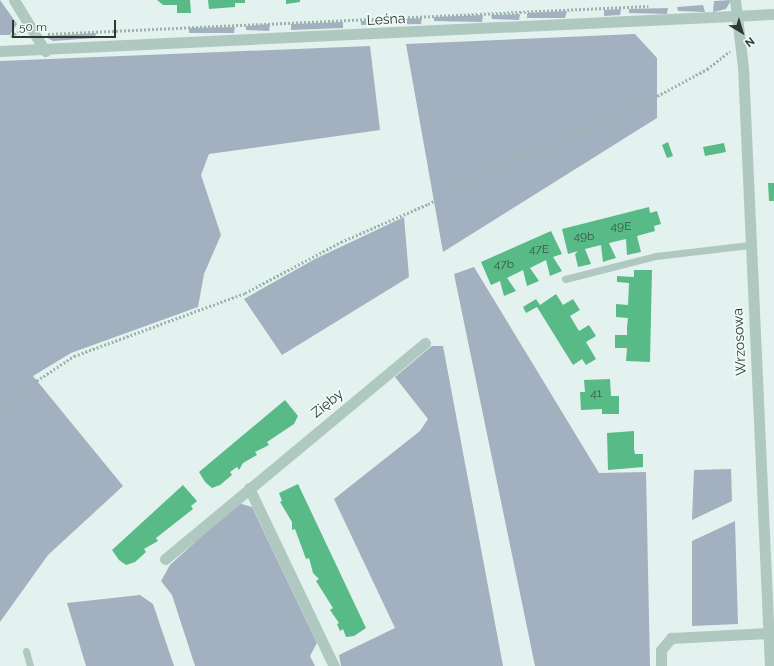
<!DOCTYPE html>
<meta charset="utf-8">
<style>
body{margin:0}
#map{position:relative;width:774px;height:666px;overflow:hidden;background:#e3f2ee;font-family:Raleway,sans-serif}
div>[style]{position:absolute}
.green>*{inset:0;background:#a3b0c0}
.building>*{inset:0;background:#58ba87}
.path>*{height:2.5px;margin-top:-1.25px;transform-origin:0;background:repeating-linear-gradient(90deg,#99b5ac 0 2px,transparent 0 4px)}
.service>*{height:7px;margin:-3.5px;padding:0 3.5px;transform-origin:3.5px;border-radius:3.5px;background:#afc9c1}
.minor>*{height:11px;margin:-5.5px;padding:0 5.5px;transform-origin:5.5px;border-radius:5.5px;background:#afc9c1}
span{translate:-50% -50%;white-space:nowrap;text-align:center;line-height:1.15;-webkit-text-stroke:4px #eff9f7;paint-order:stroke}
.number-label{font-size:12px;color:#375948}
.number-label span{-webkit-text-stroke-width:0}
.street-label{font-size:14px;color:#2c3933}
.north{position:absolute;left:722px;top:12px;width:40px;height:40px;-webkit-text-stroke:3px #eff9f7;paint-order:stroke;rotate:142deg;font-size:11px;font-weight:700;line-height:16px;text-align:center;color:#2c3933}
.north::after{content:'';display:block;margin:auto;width:14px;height:18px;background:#2c3933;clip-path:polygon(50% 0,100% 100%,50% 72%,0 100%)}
.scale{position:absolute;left:12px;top:20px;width:104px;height:18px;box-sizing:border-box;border:2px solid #2c3933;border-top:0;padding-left:5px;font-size:12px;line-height:14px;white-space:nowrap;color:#2c3933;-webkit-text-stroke:3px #eff9f7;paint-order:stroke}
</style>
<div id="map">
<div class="green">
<div style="clip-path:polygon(0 0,17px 24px,10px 35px,0 35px)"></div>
<div style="clip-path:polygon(731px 0,726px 9px,713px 12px,714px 1px)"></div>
<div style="clip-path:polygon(703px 5px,705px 12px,678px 11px,677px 7px)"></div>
<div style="clip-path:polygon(668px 8px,667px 14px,629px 13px,629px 9px)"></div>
<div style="clip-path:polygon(621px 9px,620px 15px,604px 16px,604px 10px)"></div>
<div style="clip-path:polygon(567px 11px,565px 18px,527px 18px,527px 13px)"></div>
<div style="clip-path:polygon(520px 14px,519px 20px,492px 19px,491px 15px)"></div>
<div style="clip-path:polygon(483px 15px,482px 22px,434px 21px,434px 17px)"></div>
<div style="clip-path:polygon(422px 18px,421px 24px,361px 25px,361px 21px)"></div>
<div style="clip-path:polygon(343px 22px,343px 28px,291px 30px,291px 24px)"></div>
<div style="clip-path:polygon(270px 24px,269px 31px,246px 30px,246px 26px)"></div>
<div style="clip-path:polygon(235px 27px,234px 33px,189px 33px,189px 28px)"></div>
<div style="clip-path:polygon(96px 33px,95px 38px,53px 41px,44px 36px)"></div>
<div style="clip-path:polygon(635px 34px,657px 58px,657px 118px,443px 252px,406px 44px)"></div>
<div style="clip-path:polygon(370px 46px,380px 130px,209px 154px,201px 175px,221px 235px,204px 274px,198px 307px,71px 353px,33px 376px,123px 486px,48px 555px,0 622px,0 61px)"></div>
<div style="clip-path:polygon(404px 217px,409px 277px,282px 355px,244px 299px,315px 259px)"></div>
<div style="clip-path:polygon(474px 267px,599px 473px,646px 472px,650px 666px,535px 666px,454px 274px)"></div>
<div style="clip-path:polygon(432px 346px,443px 346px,503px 666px,341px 666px,339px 655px,395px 628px,334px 499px,420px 431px,428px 419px,395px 377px)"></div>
<div style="clip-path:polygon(731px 469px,732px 501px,692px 520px,694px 470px)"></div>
<div style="clip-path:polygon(238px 503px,252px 507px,317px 643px,310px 656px,315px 666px,195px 666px,172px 595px,161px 581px,170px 565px)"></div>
<div style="clip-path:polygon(735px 521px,738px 624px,692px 626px,692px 541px)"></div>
<div style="clip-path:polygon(140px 595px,153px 604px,174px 666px,86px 666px,67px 603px)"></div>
</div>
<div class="building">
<div style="clip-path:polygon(157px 0,190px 0,191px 13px,177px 13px,177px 5px,163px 5px)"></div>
<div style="clip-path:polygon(208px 0,245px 0,245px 3px,235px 3px,235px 7px,209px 9px)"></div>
<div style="clip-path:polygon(286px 0,300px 0,300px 2px,286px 4px)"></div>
<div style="clip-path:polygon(668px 142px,673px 156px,667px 158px,662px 145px)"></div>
<div style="clip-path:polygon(724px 143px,726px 152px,705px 156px,703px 147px)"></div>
<div style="clip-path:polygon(768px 183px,774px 183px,774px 201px,769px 201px)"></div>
<div style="clip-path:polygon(649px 207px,650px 213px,657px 211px,661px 224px,654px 226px,655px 231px,637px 236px,641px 252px,627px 255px,626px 239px,609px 243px,616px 258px,609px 260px,603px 262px,601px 245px,585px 249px,591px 264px,578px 267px,575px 254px,578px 251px,568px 254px,562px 229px)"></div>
<div style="clip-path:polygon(551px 231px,562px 254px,553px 257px,562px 271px,550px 276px,546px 260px,530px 268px,539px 281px,527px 286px,523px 270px,507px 278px,516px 291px,504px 296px,500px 281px,491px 285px,481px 262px)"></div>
<div style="clip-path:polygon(634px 270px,652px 270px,650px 362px,626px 361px,627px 348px,615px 348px,615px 335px,627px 335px,627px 327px,628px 318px,616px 317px,616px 304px,628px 305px,629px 283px,617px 282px,617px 276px,634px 277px)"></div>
<div style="clip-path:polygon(556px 294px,563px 305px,573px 299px,580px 310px,570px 316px,579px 331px,589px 325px,596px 336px,586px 342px,596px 359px,586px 365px,582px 359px,573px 365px,537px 307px,526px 313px,523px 307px,536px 299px,540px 305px)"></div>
<div style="clip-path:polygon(610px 379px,611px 396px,619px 396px,619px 414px,602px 414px,602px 409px,581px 410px,580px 392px,585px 392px,584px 380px)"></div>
<div style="clip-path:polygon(285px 400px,298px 416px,294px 424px,267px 442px,269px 445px,255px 452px,257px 455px,243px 463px,239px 470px,237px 467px,230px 472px,232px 475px,220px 485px,212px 488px,205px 482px,199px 472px)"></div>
<div style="clip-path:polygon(634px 431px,634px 449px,635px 454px,643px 454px,643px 467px,608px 470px,607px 433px)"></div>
<div style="clip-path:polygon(298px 484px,366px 628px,354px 636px,346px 637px,343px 629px,340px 631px,337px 624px,339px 623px,330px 610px,333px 608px,316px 581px,319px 579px,313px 573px,309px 558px,306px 559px,295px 529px,292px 530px,292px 522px,280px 502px,282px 501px,279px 493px)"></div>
<div style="clip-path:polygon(183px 485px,197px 501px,191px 506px,193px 509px,156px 538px,158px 541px,144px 549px,146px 552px,135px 562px,126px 565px,119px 560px,112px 550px)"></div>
</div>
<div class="path">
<div style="left:48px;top:34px;width:601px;rotate:-2.67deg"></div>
<div style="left:11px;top:37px;width:9px;rotate:-41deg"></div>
<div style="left:0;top:405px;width:89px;rotate:-33.5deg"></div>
<div style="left:74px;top:356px;width:182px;rotate:-20.2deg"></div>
<div style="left:245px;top:293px;width:109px;rotate:-28deg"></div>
<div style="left:341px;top:242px;width:95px;rotate:-23.6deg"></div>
<div style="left:428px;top:204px;width:86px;rotate:-28.3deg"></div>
<div style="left:504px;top:163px;width:127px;rotate:-22.1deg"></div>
<div style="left:622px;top:115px;width:97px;rotate:-28.4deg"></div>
<div style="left:707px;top:69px;width:29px;rotate:-38deg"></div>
</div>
<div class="service">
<div style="left:565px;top:279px;width:94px;rotate:-14.2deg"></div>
<div style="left:656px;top:256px;width:94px;rotate:-6.7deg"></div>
<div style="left:26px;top:651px;width:16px;rotate:75deg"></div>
</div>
<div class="minor">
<div style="left:14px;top:0;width:60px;rotate:58.7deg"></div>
<div style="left:735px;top:0;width:67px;rotate:83.2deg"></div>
<div style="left:743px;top:67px;width:600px;rotate:87.42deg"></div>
<div style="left:0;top:51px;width:775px;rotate:-2.74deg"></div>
<div style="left:249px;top:488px;width:197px;rotate:64.5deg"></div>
<div style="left:165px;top:559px;width:338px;rotate:-39.7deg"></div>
<div style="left:661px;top:666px;width:16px;rotate:-90deg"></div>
<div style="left:661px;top:650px;width:16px;rotate:-50deg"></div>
<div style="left:671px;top:638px;width:97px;rotate:-3deg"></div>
</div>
<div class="number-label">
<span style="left:621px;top:227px">49E</span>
<span style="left:584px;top:237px">49b</span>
<span style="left:539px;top:250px">47E</span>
<span style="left:504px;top:265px">47b</span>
<span style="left:596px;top:394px">41</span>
</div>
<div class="street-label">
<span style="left:386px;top:19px;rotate:-3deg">Leśna</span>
<span style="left:739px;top:342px;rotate:-93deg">Wrzosowa</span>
<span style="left:327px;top:403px;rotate:-39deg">Zięby</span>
</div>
<div class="north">N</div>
<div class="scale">50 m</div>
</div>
